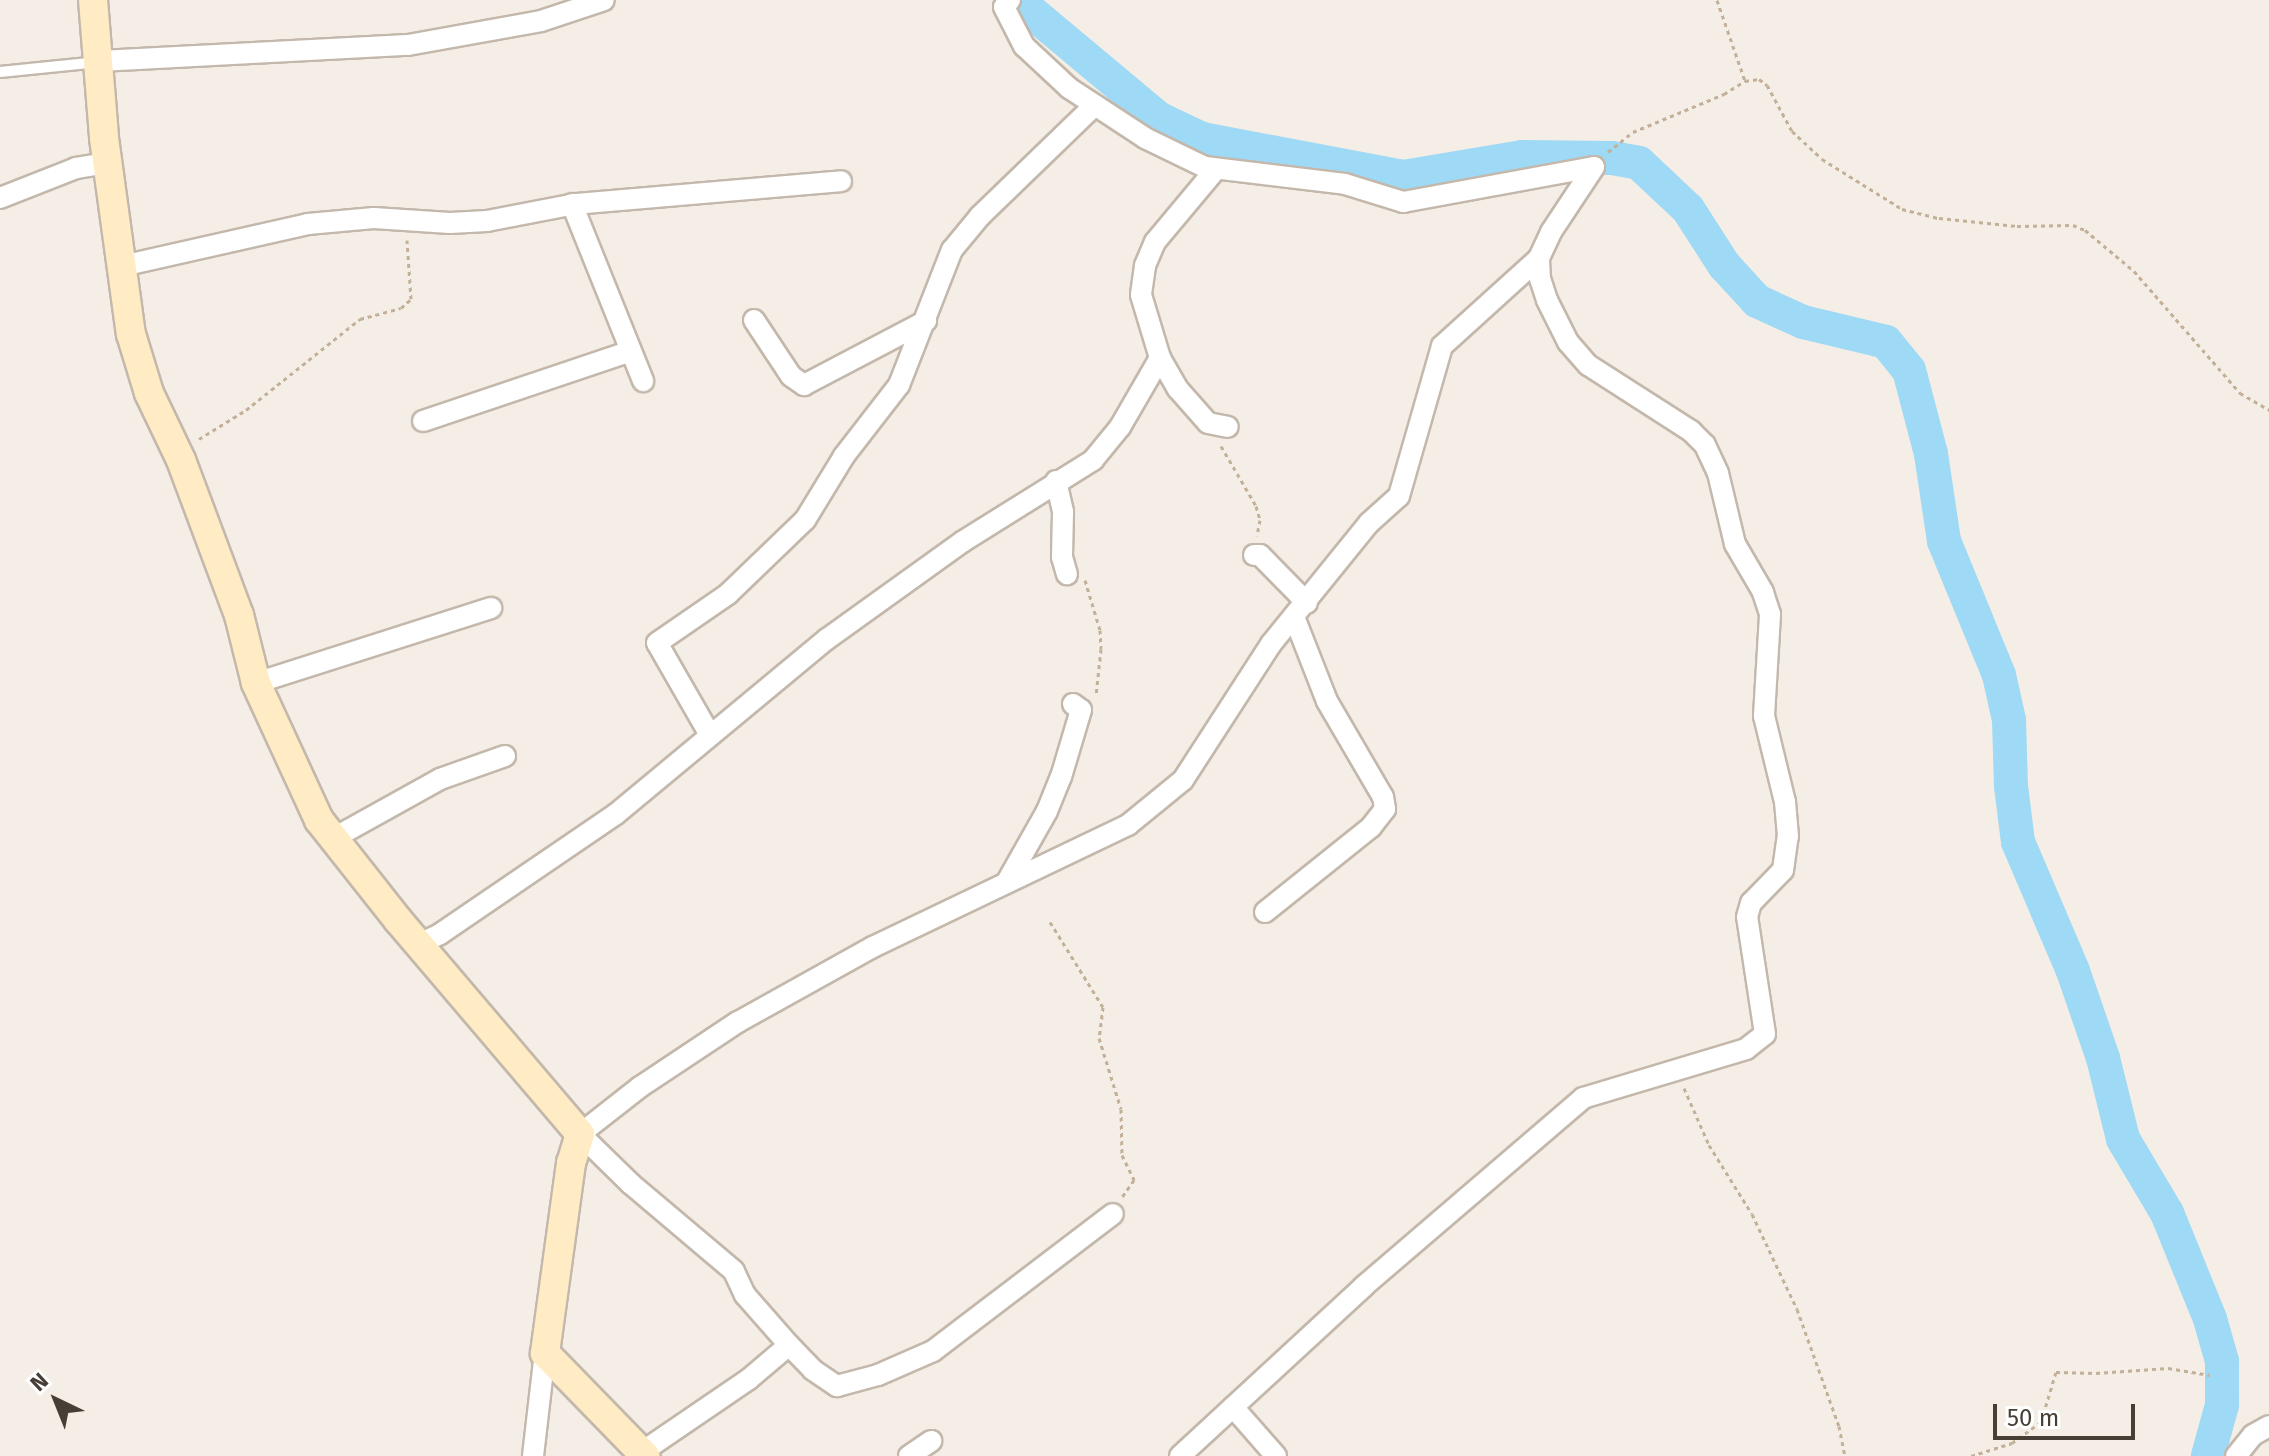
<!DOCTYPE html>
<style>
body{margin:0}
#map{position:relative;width:2269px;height:1456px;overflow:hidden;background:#f4eee6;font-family:"Fira Sans",sans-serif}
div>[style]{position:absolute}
.river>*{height:34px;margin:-17px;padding:0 17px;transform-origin:17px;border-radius:17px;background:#9ed9f5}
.path>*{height:3px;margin-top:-1.5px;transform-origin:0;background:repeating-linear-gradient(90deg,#c3b098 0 4px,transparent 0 8px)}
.roads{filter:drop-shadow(2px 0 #c3b8ab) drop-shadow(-2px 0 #c3b8ab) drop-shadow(0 2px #c3b8ab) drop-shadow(0 -2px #c3b8ab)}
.lane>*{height:10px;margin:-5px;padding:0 5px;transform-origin:5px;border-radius:5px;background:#fff}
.street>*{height:20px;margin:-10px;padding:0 10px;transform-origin:10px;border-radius:10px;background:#fff}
.secondary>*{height:28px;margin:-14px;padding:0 14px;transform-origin:14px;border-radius:14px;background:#ffecc4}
span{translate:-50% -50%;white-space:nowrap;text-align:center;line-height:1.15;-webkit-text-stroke:6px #fff;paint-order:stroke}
.north{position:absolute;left:16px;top:1360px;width:80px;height:80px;-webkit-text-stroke:6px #fff;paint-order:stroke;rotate:317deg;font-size:22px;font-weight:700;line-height:32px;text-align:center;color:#473e35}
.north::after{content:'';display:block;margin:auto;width:28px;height:36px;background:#473e35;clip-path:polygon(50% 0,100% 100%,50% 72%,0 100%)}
.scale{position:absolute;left:1993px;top:1404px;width:142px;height:36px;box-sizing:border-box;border:4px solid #473e35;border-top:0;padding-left:10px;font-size:24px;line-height:28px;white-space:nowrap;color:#473e35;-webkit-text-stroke:6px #fff;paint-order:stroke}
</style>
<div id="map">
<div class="river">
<div style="left:1017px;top:0;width:184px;rotate:39.9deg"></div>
<div style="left:1158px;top:118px;width:49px;rotate:25.5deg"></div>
<div style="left:1202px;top:139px;width:205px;rotate:10.7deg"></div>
<div style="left:1403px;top:177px;width:121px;rotate:-9.5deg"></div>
<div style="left:1522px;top:157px;width:90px;rotate:0.6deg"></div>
<div style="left:1612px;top:158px;width:27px;rotate:10deg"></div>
<div style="left:1639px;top:163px;width:67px;rotate:43.2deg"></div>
<div style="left:1688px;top:209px;width:67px;rotate:57.3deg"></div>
<div style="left:1724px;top:265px;width:49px;rotate:47.5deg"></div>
<div style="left:1757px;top:301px;width:51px;rotate:24.5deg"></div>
<div style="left:1803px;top:322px;width:85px;rotate:13.5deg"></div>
<div style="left:1886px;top:342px;width:36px;rotate:51deg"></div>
<div style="left:1909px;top:370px;width:87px;rotate:75.3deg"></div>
<div style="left:1931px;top:454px;width:88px;rotate:81.5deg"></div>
<div style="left:1944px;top:541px;width:145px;rotate:67.7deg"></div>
<div style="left:1999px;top:675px;width:46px;rotate:77.5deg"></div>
<div style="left:2009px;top:720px;width:66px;rotate:88.3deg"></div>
<div style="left:2011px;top:786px;width:56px;rotate:82.9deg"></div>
<div style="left:2018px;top:842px;width:140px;rotate:66.9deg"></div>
<div style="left:2073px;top:971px;width:92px;rotate:71deg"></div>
<div style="left:2103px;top:1058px;width:83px;rotate:76.1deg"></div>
<div style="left:2123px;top:1139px;width:86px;rotate:59.3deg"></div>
<div style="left:2167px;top:1213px;width:114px;rotate:67.9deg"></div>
<div style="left:2210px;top:1319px;width:44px;rotate:74.1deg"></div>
<div style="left:2222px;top:1361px;width:44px;rotate:90deg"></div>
<div style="left:2222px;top:1405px;width:53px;rotate:105.4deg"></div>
</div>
<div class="path">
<div style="left:1717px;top:0;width:86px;rotate:70.9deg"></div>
<div style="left:1608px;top:152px;width:32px;rotate:-39deg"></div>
<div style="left:1633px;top:132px;width:99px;rotate:-22.7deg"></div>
<div style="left:1724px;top:94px;width:25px;rotate:-32deg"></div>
<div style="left:1745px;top:81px;width:14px;rotate:-8deg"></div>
<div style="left:1759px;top:79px;width:10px;rotate:37deg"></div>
<div style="left:1767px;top:85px;width:52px;rotate:61.5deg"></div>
<div style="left:1792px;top:131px;width:41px;rotate:43deg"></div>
<div style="left:1822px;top:159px;width:94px;rotate:32deg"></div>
<div style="left:1902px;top:209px;width:38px;rotate:14deg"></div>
<div style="left:1939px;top:218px;width:78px;rotate:5.9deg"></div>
<div style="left:2017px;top:226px;width:56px;rotate:-1deg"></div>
<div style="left:2073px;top:225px;width:13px;rotate:23deg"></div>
<div style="left:2085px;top:230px;width:64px;rotate:39.9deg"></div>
<div style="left:2134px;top:271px;width:162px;rotate:49deg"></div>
<div style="left:2240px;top:393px;width:34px;rotate:30deg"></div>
<div style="left:199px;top:439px;width:55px;rotate:-31.7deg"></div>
<div style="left:246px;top:410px;width:146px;rotate:-38.6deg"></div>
<div style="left:360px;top:319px;width:42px;rotate:-15deg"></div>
<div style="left:401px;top:308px;width:13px;rotate:-42deg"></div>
<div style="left:411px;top:299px;width:59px;rotate:-93.9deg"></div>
<div style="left:1221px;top:446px;width:69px;rotate:59.7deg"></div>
<div style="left:1256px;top:506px;width:15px;rotate:74deg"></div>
<div style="left:1260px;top:520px;width:16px;rotate:101deg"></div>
<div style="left:1085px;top:580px;width:52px;rotate:73.3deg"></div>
<div style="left:1100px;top:630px;width:19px;rotate:87deg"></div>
<div style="left:1101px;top:649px;width:47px;rotate:96.1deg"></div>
<div style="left:1050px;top:922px;width:100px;rotate:58.1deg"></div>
<div style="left:1103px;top:1007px;width:31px;rotate:97deg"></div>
<div style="left:1099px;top:1038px;width:74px;rotate:72.8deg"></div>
<div style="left:1121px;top:1109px;width:46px;rotate:88.8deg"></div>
<div style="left:1122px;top:1155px;width:28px;rotate:64deg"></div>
<div style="left:1134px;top:1180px;width:21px;rotate:125deg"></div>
<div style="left:1684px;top:1088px;width:62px;rotate:66.3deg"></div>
<div style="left:1709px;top:1145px;width:81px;rotate:58.1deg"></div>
<div style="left:1752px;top:1214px;width:105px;rotate:64.7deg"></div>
<div style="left:1797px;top:1309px;width:124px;rotate:70.3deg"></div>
<div style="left:1839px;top:1426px;width:31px;rotate:79deg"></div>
<div style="left:1971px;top:1456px;width:43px;rotate:-17.6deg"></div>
<div style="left:2012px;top:1443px;width:36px;rotate:-36deg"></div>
<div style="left:2041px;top:1422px;width:52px;rotate:-73.3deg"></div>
<div style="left:2056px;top:1372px;width:40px;rotate:1.4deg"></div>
<div style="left:2096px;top:1373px;width:72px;rotate:-4deg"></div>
<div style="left:2168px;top:1368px;width:42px;rotate:9.7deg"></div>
</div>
<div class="roads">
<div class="lane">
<div style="left:0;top:72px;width:99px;rotate:-5.8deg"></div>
</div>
<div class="street">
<div style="left:1010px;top:0;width:9px;rotate:131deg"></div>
<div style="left:1004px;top:7px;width:44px;rotate:62.9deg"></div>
<div style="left:1024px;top:46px;width:62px;rotate:43deg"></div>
<div style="left:1069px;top:88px;width:91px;rotate:33.3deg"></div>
<div style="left:1145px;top:138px;width:67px;rotate:25.8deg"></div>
<div style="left:1205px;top:167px;width:141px;rotate:6.9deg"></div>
<div style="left:1345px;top:184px;width:61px;rotate:17.2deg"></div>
<div style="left:1403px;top:202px;width:194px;rotate:-10.4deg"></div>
<div style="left:100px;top:61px;width:308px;rotate:-3deg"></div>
<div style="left:408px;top:45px;width:135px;rotate:-10.2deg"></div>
<div style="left:541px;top:21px;width:66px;rotate:-18.4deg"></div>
<div style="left:1216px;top:169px;width:95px;rotate:129.9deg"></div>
<div style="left:1155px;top:242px;width:26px;rotate:113deg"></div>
<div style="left:1145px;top:266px;width:29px;rotate:98deg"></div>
<div style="left:1141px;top:295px;width:66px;rotate:73.2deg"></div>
<div style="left:1160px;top:358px;width:36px;rotate:60deg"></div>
<div style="left:1178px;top:389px;width:45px;rotate:48.6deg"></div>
<div style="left:1208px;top:423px;width:20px;rotate:11deg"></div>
<div style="left:0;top:198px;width:82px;rotate:-21.5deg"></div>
<div style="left:76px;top:168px;width:32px;rotate:-9deg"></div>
<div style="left:572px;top:204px;width:191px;rotate:68.1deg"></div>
<div style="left:122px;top:266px;width:191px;rotate:-12.7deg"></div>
<div style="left:308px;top:224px;width:66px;rotate:-5.2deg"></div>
<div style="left:374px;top:218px;width:76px;rotate:3.8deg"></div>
<div style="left:450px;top:223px;width:37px;rotate:-3deg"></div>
<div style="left:487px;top:221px;width:90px;rotate:-10.9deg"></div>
<div style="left:575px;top:204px;width:267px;rotate:-4.9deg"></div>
<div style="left:754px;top:320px;width:67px;rotate:56.5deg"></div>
<div style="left:791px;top:376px;width:16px;rotate:35deg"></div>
<div style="left:804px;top:385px;width:138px;rotate:-27.7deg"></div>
<div style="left:423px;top:421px;width:219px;rotate:-18.6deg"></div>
<div style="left:1056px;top:481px;width:32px;rotate:77deg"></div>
<div style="left:1063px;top:512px;width:45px;rotate:91.3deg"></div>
<div style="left:1062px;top:557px;width:18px;rotate:74deg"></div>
<div style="left:1254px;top:555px;width:6px"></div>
<div style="left:1260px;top:555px;width:67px;rotate:45.6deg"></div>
<div style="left:256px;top:683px;width:247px;rotate:-17.7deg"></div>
<div style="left:710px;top:735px;width:106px;rotate:-119.9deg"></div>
<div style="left:657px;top:643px;width:86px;rotate:-34.6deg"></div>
<div style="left:728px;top:594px;width:107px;rotate:-43.9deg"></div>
<div style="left:805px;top:520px;width:75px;rotate:-58.6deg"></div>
<div style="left:844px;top:456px;width:90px;rotate:-52.2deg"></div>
<div style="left:899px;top:385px;width:145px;rotate:-68.6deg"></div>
<div style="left:952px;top:250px;width:44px;rotate:-50.5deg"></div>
<div style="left:980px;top:216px;width:158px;rotate:-44deg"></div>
<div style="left:334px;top:838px;width:121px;rotate:-29.1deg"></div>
<div style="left:440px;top:779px;width:69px;rotate:-19.5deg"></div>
<div style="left:1008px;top:880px;width:79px;rotate:-60.5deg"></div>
<div style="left:1047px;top:811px;width:37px;rotate:-68deg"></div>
<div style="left:1061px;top:777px;width:70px;rotate:-73.4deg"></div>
<div style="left:1081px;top:710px;width:10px;rotate:-143deg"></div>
<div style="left:1265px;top:912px;width:136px;rotate:-38.7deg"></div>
<div style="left:1371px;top:827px;width:23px;rotate:-52deg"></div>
<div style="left:1385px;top:809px;width:12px;rotate:-99deg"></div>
<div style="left:1383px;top:797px;width:111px;rotate:-120.3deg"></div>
<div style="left:1327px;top:701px;width:90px;rotate:-111.4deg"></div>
<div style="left:419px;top:944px;width:23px;rotate:-25deg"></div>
<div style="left:440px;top:934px;width:213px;rotate:-34.3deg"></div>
<div style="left:616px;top:814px;width:274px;rotate:-39.7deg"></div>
<div style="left:827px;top:639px;width:166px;rotate:-35.7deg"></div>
<div style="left:962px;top:542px;width:155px;rotate:-32deg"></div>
<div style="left:1093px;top:460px;width:43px;rotate:-50.7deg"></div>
<div style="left:1120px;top:427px;width:80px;rotate:-59.9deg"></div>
<div style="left:789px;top:1345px;width:67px;rotate:-131.3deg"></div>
<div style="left:745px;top:1295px;width:26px;rotate:-115deg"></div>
<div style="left:734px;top:1271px;width:135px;rotate:-139.8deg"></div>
<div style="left:631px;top:1184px;width:71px;rotate:-135.6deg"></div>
<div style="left:580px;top:1134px;width:76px;rotate:-38.1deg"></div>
<div style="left:640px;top:1087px;width:118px;rotate:-33.6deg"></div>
<div style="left:738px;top:1022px;width:154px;rotate:-29.1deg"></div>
<div style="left:873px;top:947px;width:283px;rotate:-25.6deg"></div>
<div style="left:1128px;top:825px;width:71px;rotate:-39.3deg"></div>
<div style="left:1183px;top:780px;width:162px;rotate:-57.1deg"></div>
<div style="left:1271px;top:644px;width:156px;rotate:-51deg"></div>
<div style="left:1369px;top:523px;width:40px;rotate:-42deg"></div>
<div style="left:1399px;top:496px;width:156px;rotate:-74deg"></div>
<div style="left:1442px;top:346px;width:131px;rotate:-42.2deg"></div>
<div style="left:1233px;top:1407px;width:65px;rotate:48.7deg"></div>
<div style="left:642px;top:1452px;width:130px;rotate:-34.3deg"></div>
<div style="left:749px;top:1379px;width:52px;rotate:-40.4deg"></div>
<div style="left:789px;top:1345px;width:35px;rotate:46deg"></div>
<div style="left:813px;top:1370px;width:29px;rotate:34deg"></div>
<div style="left:837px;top:1386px;width:42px;rotate:-15deg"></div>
<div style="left:878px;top:1375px;width:60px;rotate:-23.6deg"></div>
<div style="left:933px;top:1351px;width:226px;rotate:-37.3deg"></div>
<div style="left:533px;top:1456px;width:104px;rotate:-83.4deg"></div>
<div style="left:909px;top:1456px;width:27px;rotate:-34deg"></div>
<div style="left:1180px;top:1456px;width:251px;rotate:-42.7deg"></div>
<div style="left:1364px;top:1286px;width:289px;rotate:-40.6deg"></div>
<div style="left:1583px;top:1098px;width:170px;rotate:-16.7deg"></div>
<div style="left:1746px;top:1049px;width:24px;rotate:-38deg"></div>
<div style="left:1765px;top:1034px;width:118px;rotate:-98.7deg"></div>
<div style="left:1747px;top:917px;width:15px;rotate:-74deg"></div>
<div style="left:1751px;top:903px;width:46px;rotate:-45.9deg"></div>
<div style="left:1783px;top:870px;width:34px;rotate:-82deg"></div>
<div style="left:1788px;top:836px;width:34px;rotate:-95deg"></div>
<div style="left:1785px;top:802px;width:89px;rotate:-103.7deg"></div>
<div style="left:1764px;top:716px;width:102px;rotate:-86.6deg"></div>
<div style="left:1770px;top:614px;width:23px;rotate:-108deg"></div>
<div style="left:1763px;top:592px;width:56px;rotate:-120.3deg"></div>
<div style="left:1735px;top:544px;width:73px;rotate:-103.5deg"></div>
<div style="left:1718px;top:473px;width:31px;rotate:-115deg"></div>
<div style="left:1705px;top:445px;width:20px;rotate:-135deg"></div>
<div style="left:1691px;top:431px;width:122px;rotate:-147.3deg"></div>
<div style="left:1588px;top:365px;width:30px;rotate:-131deg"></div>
<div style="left:1568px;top:342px;width:47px;rotate:-116.6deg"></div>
<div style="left:1547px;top:300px;width:22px;rotate:-108deg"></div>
<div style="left:1540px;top:279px;width:21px;rotate:-93deg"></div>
<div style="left:1539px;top:258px;width:29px;rotate:-65deg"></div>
<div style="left:1551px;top:232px;width:78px;rotate:-56.5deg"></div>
<div style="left:2236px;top:1456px;width:27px;rotate:-51deg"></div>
<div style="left:2253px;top:1435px;width:18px;rotate:-29deg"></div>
</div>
<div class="secondary">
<div style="left:93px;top:0;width:138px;rotate:85.4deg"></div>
<div style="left:104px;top:138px;width:198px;rotate:82.2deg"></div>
<div style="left:131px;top:334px;width:62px;rotate:73deg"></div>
<div style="left:149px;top:393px;width:74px;rotate:64.5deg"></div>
<div style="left:181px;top:460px;width:165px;rotate:69.5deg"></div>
<div style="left:239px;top:615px;width:70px;rotate:76deg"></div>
<div style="left:256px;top:683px;width:151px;rotate:65.3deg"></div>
<div style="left:319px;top:820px;width:127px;rotate:51.7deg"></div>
<div style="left:398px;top:920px;width:281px;rotate:49.6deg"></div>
<div style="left:580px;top:1134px;width:30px;rotate:107deg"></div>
<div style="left:571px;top:1163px;width:192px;rotate:97.8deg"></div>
<div style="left:545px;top:1353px;width:144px;rotate:45.8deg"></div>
</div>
</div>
<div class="north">N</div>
<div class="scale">50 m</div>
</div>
